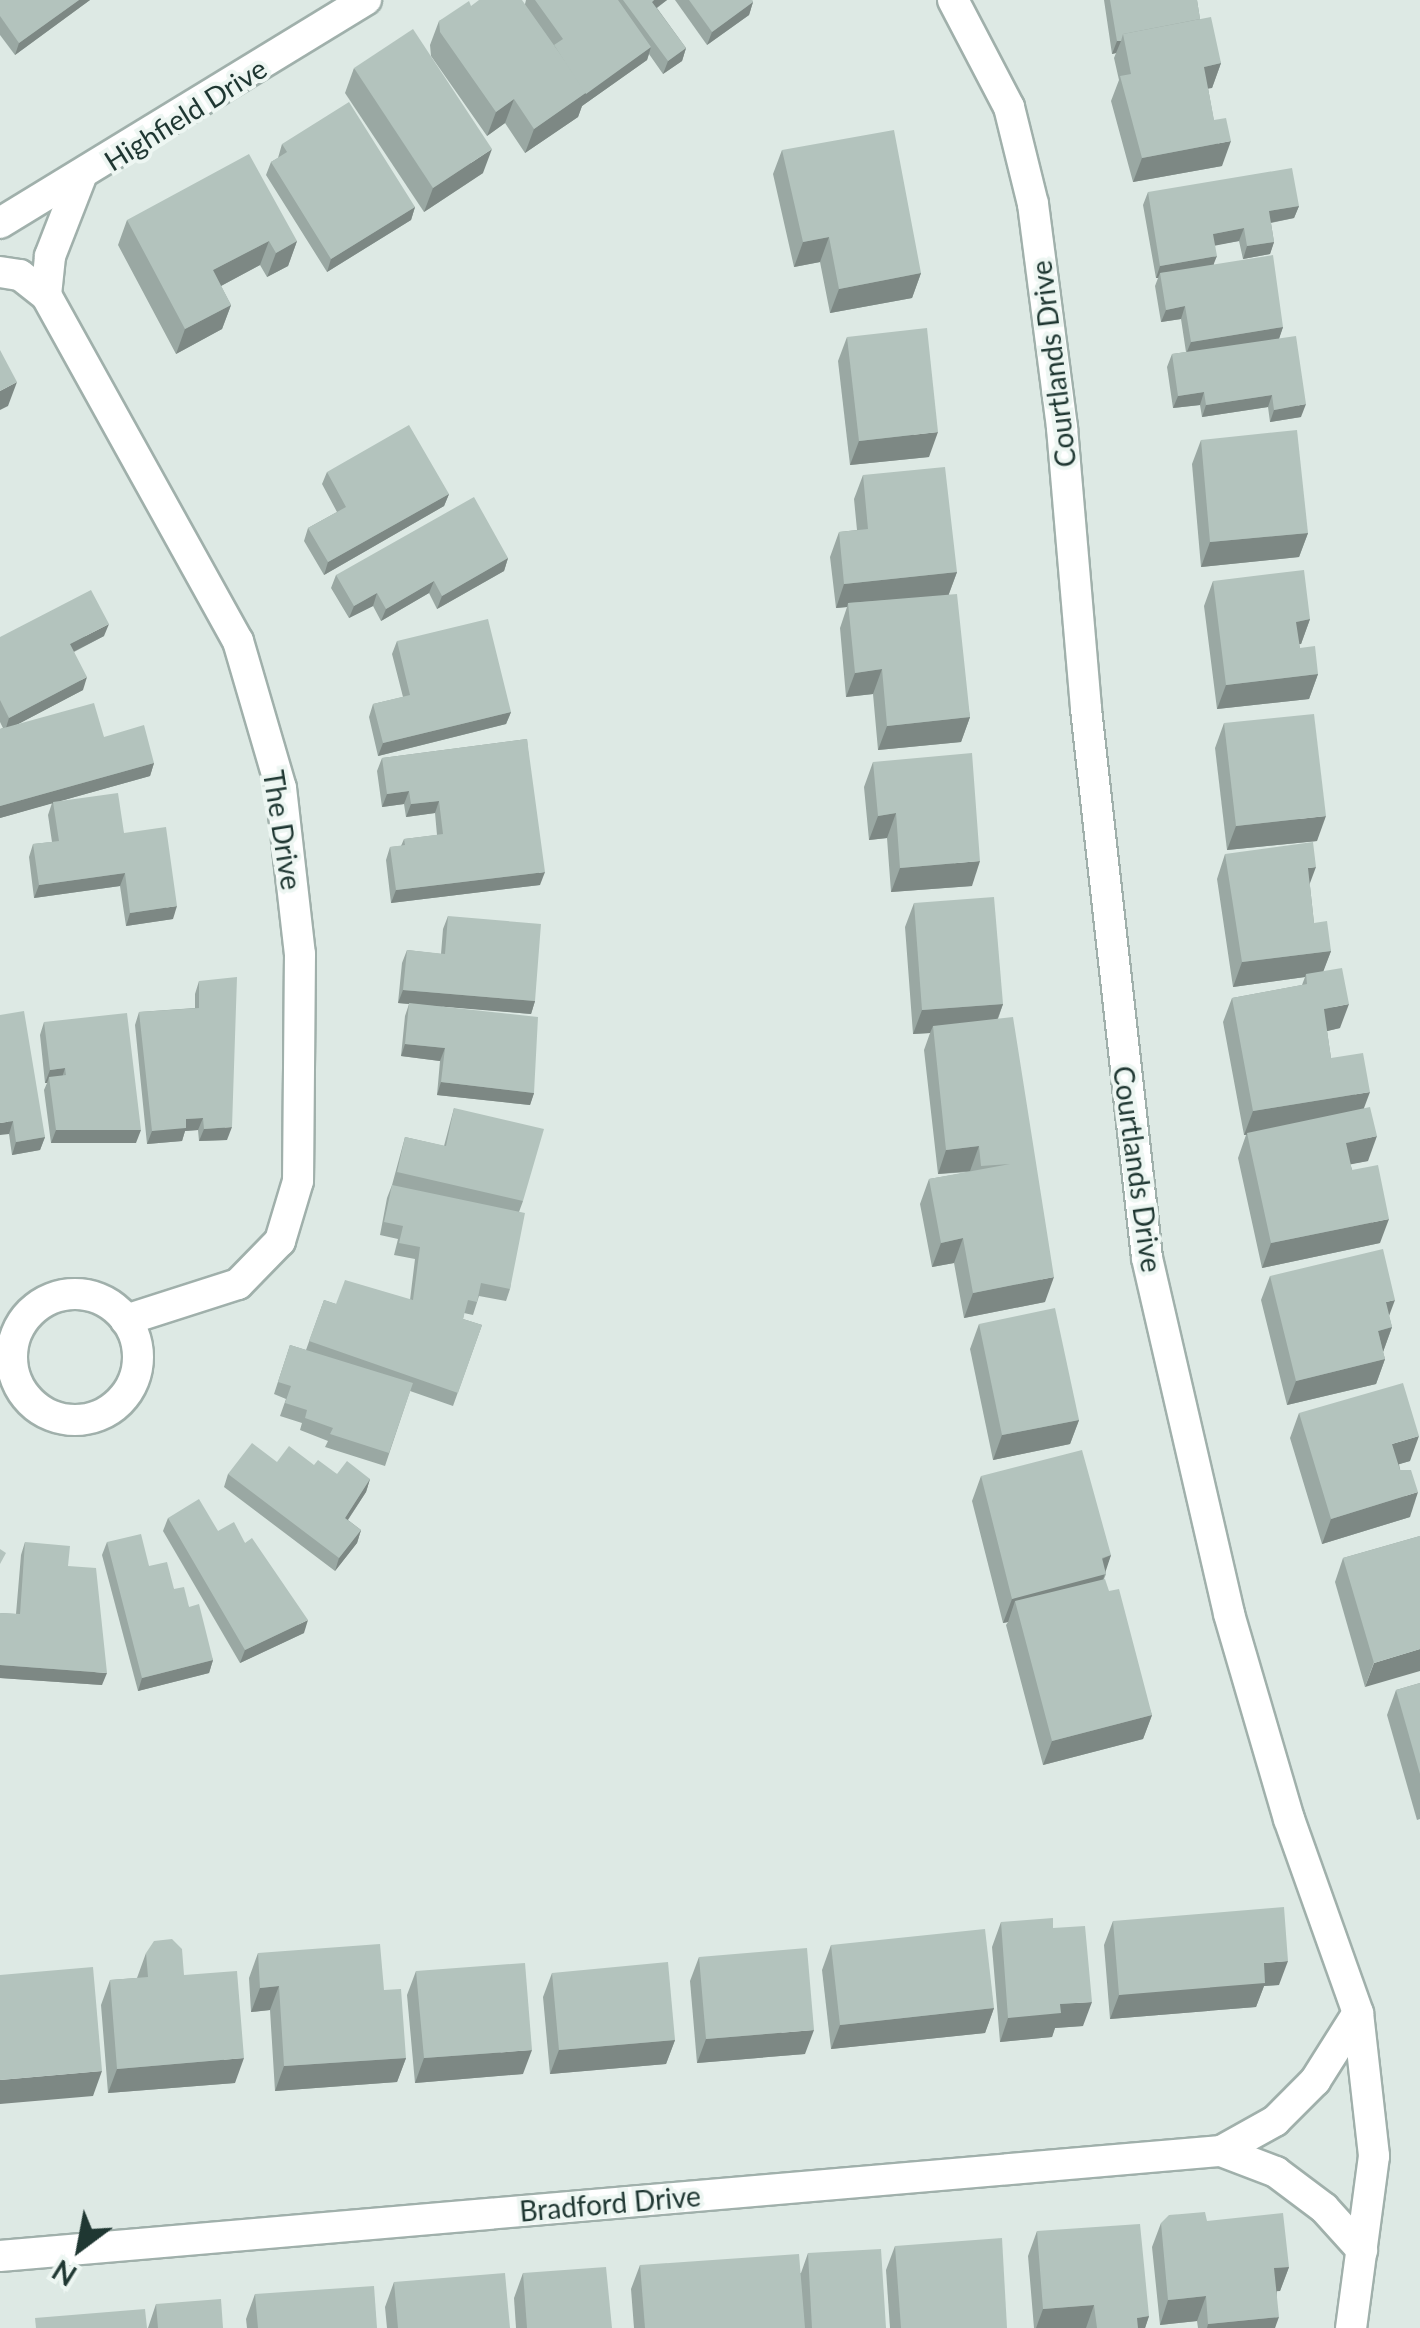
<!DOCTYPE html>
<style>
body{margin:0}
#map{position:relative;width:1420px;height:2328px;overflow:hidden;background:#dde9e4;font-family:Lato,sans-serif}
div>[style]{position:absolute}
.roads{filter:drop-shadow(2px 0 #a0b0ab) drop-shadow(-2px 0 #a0b0ab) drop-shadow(0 2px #a0b0ab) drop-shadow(0 -2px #a0b0ab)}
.minor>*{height:30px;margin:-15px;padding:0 15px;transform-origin:15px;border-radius:15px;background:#fff}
.minor>.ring{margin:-15px;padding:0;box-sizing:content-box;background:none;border:30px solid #fff;border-radius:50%}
.wall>*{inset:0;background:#9aa8a3}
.shaded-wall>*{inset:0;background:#7d8884}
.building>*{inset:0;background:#b3c3bd}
span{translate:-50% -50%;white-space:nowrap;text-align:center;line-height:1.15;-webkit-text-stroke:8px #edf6f2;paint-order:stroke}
.street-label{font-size:28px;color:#1f3732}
.north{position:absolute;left:30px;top:2198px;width:100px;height:100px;-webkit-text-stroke:8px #edf6f2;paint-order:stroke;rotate:212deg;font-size:28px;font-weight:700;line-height:40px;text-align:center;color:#1f3732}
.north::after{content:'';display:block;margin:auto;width:35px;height:45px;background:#1f3732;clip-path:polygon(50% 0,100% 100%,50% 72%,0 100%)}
</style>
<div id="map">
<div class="roads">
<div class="minor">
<div style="left:953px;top:0;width:121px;rotate:62.4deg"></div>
<div style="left:1009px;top:107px;width:100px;rotate:76.1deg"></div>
<div style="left:1033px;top:204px;width:226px;rotate:82.6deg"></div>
<div style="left:1062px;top:428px;width:282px;rotate:85.1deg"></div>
<div style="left:1086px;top:709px;width:552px;rotate:83.66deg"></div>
<div style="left:1147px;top:1258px;width:365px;rotate:77deg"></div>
<div style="left:1229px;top:1614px;width:214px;rotate:73.7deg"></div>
<div style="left:1289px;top:1819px;width:206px;rotate:70.4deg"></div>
<div style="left:1358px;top:2013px;width:144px;rotate:83.6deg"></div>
<div style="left:1374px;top:2156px;width:174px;rotate:97.6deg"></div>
<div style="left:0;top:223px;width:429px;rotate:-31.4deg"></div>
<div style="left:0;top:272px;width:20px;rotate:9deg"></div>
<div style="left:20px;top:275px;width:33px;rotate:38deg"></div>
<div style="left:46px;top:295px;width:396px;rotate:61deg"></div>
<div style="left:238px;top:641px;width:153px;rotate:73.7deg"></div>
<div style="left:281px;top:788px;width:167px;rotate:83.5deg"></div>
<div style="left:300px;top:954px;width:227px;rotate:90.5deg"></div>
<div style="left:298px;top:1181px;width:63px;rotate:106.7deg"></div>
<div style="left:280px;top:1241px;width:60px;rotate:134.3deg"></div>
<div style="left:238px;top:1284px;width:118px;rotate:162.2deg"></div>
<div style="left:46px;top:295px;width:39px;rotate:-84deg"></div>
<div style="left:50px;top:256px;width:83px;rotate:-68.7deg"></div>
<div class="ring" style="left:12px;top:1294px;width:96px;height:96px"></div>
<div style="left:1221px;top:2151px;width:59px;rotate:20.9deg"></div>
<div style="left:1276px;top:2172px;width:60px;rotate:36.9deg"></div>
<div style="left:1324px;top:2208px;width:57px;rotate:47.9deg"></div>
<div style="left:0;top:2256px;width:1226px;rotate:-4.92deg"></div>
<div style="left:1221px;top:2151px;width:62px;rotate:-29.1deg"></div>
<div style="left:1275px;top:2121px;width:57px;rotate:-45deg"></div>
<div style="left:1315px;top:2081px;width:80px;rotate:-57.7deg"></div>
</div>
</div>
<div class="wall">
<div style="clip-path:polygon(0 0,90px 0,15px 55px,0 35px)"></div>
<div style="clip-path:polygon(526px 0,667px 0,657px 8px,686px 48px,682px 61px,663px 74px,649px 54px,647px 60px,582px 106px,578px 117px,525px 153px,505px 123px,487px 136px,431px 56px,430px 45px,439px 21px,471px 6px,525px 4px)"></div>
<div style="clip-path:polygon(675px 0,752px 0,753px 2px,749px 15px,707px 45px)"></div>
<div style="clip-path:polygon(1104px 0,1197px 0,1200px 19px,1221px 63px,1212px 88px,1208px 88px,1222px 166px,1133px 182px,1111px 101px,1119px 80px,1114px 58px,1116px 53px,1112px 54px)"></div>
<div style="clip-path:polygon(354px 68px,483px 173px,424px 212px,345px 93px)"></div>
<div style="clip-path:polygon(282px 144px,415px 207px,411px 220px,327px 272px,266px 175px,271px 162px,278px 158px)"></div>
<div style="clip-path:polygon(782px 150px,921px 273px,912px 298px,830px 313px,820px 262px,794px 267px,773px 174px)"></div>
<div style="clip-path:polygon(1148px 192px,1299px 206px,1294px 218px,1271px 223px,1274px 242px,1270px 254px,1243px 259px,1239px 241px,1215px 245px,1214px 265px,1283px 327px,1279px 338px,1301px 417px,1270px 422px,1268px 407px,1202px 417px,1200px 405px,1173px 408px,1167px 367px,1172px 354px,1186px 352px,1181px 319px,1161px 322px,1155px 286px,1158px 278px,1156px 278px,1143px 205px)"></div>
<div style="clip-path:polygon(127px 220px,297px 241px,288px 266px,267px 277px,260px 265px,221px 286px,231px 305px,222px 329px,176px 354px,118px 245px)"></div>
<div style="clip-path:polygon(847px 337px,929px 457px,850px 465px,838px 361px)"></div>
<div style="clip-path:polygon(1201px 440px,1308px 533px,1299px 557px,1201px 567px,1192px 464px)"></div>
<div style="clip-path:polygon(327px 472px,449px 494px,444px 506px,324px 575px,304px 541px,308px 528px,337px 512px,322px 484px)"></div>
<div style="clip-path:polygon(863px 475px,957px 572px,949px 594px,970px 717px,961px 742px,878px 750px,873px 694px,846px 697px,840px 628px,847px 607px,836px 608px,830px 557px,839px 532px,857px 530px,854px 499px)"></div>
<div style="clip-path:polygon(508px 558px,504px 571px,437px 609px,429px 593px,381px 621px,373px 606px,349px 618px,331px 588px,336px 575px)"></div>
<div style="clip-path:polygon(1213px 581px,1310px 619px,1301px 644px,1299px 644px,1300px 648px,1318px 674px,1309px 699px,1217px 709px,1204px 606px)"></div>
<div style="clip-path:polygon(104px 636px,74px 652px,83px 690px,16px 725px,104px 737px,154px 763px,150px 776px,60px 801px,124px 833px,173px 919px,126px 926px,120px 886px,34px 898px,29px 857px,33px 844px,52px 842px,48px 815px,52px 803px,0 818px,0 729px,3px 728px,0 722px,0 637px)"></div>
<div style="clip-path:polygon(397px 641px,511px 712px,506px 724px,378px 756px,369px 717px,373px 704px,403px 697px,392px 654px)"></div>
<div style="clip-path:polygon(1224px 723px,1317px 841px,1227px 850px,1215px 748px)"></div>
<div style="clip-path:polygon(527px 739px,540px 885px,391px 903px,386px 860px,390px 847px,401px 846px,404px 839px,437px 835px,435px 813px,406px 817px,404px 804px,382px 807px,377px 771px,382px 758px)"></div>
<div style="clip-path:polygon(873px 762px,972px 886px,891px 892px,887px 838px,869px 840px,864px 787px)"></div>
<div style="clip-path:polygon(1225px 854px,1310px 886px,1314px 923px,1331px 951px,1323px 971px,1340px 1028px,1327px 1031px,1331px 1058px,1364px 1108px,1368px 1161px,1350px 1164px,1380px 1243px,1262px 1268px,1238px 1158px,1246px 1135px,1244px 1135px,1223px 1022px,1232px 998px,1302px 985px,1305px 977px,1233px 987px,1217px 879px)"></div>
<div style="clip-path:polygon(914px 903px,1003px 1004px,998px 1019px,1045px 1302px,964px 1318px,954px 1263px,932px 1267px,920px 1204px,929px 1179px,970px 1172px,938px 1174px,924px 1050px,930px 1033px,913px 1034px,905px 927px)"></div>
<div style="clip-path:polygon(448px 916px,535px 1001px,531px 1014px,442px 1006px,534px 1093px,530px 1105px,437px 1095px,440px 1061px,401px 1056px,405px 1016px,409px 1004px,398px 1003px,402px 963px,407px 950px,441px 954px,443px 929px)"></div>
<div style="clip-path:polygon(199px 981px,227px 1140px,199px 1141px,198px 1130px,185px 1131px,182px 1141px,147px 1144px,135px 1025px,139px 1012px,195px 1008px,195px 994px)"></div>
<div style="clip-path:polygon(0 1015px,45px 1137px,40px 1150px,12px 1155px,9px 1134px)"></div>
<div style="clip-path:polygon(44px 1022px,136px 1143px,51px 1143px,44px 1090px,47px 1083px,45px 1083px,40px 1035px)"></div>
<div style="clip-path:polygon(454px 1108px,523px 1201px,519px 1212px,510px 1289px,506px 1301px,479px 1296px,473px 1315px,464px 1313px,463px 1319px,482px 1325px,453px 1406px,410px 1391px,385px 1466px,325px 1447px,328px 1441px,300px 1430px,302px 1423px,280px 1416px,286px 1399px,274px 1394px,290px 1345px,306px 1350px,324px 1300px,336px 1304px,410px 1300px,415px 1259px,394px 1255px,398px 1239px,380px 1235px,387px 1198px,392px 1185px,405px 1137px,444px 1146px)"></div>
<div style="clip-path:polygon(1270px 1276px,1389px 1316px,1392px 1327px,1383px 1352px,1385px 1359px,1376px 1384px,1287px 1405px,1261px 1300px)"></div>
<div style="clip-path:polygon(979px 1324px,1079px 1420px,1070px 1444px,993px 1460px,970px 1349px)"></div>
<div style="clip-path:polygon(1299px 1413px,1410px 1461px,1399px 1464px,1410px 1517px,1322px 1544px,1290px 1438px)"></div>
<div style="clip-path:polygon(277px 1462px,337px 1474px,370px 1479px,366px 1492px,348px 1520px,361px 1530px,357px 1543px,335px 1571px,224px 1487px,228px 1474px)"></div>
<div style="clip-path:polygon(981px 1476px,1111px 1555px,1105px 1570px,1106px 1574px,1104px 1579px,1152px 1715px,1143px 1739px,1043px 1765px,1006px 1625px,1008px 1622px,1003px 1623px,972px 1501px)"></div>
<div style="clip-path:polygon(168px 1518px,218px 1531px,245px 1543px,304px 1633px,240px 1663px,163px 1531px)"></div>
<div style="clip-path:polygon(1420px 1536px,1365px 1687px,1335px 1582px,1343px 1558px)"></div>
<div style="clip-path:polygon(25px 1542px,102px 1685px,0 1678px,0 1613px,16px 1614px,21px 1555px)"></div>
<div style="clip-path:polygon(107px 1542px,149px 1566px,174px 1589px,189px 1607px,213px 1660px,209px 1673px,138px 1691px,102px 1555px)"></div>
<div style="clip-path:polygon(1420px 1683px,1420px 1819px,1417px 1820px,1387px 1715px,1396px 1690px)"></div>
<div style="clip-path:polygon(1113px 1921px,1279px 1985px,1264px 1986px,1256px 2007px,1110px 2019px,1104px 1945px)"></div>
<div style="clip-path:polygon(1001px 1922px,1053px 1928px,1083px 2026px,1055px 2028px,1052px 2037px,1000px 2042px,992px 1947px)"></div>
<div style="clip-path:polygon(831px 1945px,994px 2008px,985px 2033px,831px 2049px,822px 1970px)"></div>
<div style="clip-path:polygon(146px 1953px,184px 1975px,235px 2083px,108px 2093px,101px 2005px,110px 1980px,137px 1978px)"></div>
<div style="clip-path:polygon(258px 1953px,406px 2058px,397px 2082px,275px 2091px,270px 2010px,251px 2012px,249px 1978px)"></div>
<div style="clip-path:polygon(699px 1957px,805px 2054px,697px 2063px,690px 1981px)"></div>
<div style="clip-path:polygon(416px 1971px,523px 2074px,415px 2083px,407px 1995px)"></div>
<div style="clip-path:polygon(552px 1973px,675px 2040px,666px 2064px,550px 2074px,543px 1997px)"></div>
<div style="clip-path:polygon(1207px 2221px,1289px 2267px,1280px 2291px,1277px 2291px,1275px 2328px,1198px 2328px,1197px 2321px,1160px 2325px,1152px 2247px,1161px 2223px)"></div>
<div style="clip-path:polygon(1037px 2231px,1149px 2316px,1145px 2328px,1034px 2328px,1028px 2256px)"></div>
<div style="clip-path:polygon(895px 2246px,1007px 2328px,890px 2328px,886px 2270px)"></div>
<div style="clip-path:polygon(808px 2253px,886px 2328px,634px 2328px,631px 2289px,640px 2265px,801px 2273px)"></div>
<div style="clip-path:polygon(523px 2273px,612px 2328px,516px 2328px,514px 2298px)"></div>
<div style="clip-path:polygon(394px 2282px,510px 2328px,387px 2328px,385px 2307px)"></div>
<div style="clip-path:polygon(255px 2294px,377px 2328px,247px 2328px,246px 2319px)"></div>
<div style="clip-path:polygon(156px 2304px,223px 2328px,148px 2328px)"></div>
</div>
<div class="shaded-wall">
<div style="clip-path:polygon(79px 0,90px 0,15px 55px,19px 43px)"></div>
<div style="clip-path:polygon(654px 0,667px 0,648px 14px,652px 2px)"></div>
<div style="clip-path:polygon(753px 2px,749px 15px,707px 45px,712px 32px)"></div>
<div style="clip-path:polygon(1117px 41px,1121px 41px,1116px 53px,1112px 54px)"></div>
<div style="clip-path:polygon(651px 47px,647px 60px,582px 106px,578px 117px,525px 153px,534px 129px)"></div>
<div style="clip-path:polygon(686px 48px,682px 61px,663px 74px,668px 61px)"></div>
<div style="clip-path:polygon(1221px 63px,1212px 88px,1195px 91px,1204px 67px)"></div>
<div style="clip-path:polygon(514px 99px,505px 123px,487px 136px,496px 112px)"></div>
<div style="clip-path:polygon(1231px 141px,1222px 166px,1133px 182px,1142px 158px)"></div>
<div style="clip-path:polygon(492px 149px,483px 173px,424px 212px,433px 188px)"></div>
<div style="clip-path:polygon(1299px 206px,1294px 218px,1264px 224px,1269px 211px)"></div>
<div style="clip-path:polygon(415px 207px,411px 220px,327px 272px,331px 259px)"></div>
<div style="clip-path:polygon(1244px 228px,1239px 241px,1208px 247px,1213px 234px)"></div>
<div style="clip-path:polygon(829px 237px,820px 262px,794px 267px,803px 242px)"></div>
<div style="clip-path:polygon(269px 241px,260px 265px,204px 295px,213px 270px)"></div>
<div style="clip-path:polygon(297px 241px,288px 266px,267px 277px,276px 253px)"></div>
<div style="clip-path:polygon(1274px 242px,1270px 254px,1243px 259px,1247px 246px)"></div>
<div style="clip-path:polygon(1217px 256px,1212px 268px,1160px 273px,1158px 278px,1156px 278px,1160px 266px)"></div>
<div style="clip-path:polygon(921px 273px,912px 298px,830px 313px,839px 289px)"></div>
<div style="clip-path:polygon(231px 305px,222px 329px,176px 354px,185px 329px)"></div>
<div style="clip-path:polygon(1185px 306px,1181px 319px,1161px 322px,1166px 310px)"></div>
<div style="clip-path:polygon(1283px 327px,1279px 339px,1186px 354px,1191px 342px)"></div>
<div style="clip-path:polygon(17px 382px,8px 406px,0 410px,0 391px)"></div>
<div style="clip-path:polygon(1204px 392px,1200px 405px,1173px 408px,1178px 396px)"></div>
<div style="clip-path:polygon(1272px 395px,1268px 407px,1202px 417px,1206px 405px)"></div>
<div style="clip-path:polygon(1306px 404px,1301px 417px,1270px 422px,1274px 410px)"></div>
<div style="clip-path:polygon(938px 432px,929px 457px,850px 465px,859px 441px)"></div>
<div style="clip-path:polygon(449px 494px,444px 506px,324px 575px,328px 562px)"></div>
<div style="clip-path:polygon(1308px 533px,1299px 557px,1201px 567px,1210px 542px)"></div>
<div style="clip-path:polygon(508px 558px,504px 571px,437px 609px,442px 596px)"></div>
<div style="clip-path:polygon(957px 572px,948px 596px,848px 603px,847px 607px,836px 608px,844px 584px)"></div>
<div style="clip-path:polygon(434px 581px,429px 593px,381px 621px,386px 609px)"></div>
<div style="clip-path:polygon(377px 593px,373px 606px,349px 618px,354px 606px)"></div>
<div style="clip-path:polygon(1310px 619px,1301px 644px,1287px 646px,1296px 622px)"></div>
<div style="clip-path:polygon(109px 624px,104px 636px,65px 656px,70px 644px)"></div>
<div style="clip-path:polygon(882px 669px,873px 694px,846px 697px,855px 673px)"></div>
<div style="clip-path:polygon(1318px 674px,1309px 699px,1217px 709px,1226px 685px)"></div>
<div style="clip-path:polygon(87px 677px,83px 690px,5px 731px,9px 718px)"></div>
<div style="clip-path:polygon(511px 712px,506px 724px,378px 756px,383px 743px)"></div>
<div style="clip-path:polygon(970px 717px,961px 742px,878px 750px,887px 726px)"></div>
<div style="clip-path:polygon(154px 763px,150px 776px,0 818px,0 806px)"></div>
<div style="clip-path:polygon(409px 791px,404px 804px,382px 807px,387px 794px)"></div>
<div style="clip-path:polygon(439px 801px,435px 813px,406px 817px,411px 804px)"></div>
<div style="clip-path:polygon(896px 813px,887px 838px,869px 840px,878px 816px)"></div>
<div style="clip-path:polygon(1326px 816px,1317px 841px,1227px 850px,1236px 826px)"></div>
<div style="clip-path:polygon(980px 861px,972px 886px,891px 892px,900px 868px)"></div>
<div style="clip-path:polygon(1316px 867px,1307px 891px,1308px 868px)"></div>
<div style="clip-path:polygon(545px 872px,540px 885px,391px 903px,396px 890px)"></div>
<div style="clip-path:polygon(125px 873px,120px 886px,34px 898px,39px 885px)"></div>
<div style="clip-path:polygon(177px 906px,173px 919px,126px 926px,130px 913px)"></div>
<div style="clip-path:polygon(1331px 951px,1322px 975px,1306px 974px,1305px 977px,1233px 987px,1242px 962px)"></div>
<div style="clip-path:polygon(403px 990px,535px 1001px,531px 1014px,398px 1003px)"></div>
<div style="clip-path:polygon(1003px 1004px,994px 1028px,933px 1026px,930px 1033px,913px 1034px,922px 1010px)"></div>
<div style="clip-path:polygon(1349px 1004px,1340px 1028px,1315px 1034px,1324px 1009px)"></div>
<div style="clip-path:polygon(405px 1044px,445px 1048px,440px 1061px,401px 1056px)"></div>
<div style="clip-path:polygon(65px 1068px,61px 1081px,49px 1077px,47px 1083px,45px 1083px,50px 1070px)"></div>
<div style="clip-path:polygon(441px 1082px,534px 1093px,530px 1105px,437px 1095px)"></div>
<div style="clip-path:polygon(1370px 1092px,1361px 1116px,1244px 1135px,1253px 1111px)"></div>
<div style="clip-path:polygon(203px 1118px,198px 1130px,185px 1131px,182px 1141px,147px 1144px,152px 1131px,186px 1119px)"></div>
<div style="clip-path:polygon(13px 1121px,9px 1134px,0 1135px,0 1123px)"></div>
<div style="clip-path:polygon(232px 1127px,227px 1140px,199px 1141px,204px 1129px)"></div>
<div style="clip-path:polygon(56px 1130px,141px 1130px,136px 1143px,51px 1143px)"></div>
<div style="clip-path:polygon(1377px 1136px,1368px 1161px,1337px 1167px,1346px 1143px)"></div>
<div style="clip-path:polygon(45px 1137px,40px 1150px,12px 1155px,16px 1142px)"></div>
<div style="clip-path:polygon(979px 1146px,970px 1171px,938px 1174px,946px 1150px)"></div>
<div style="clip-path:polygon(1389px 1219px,1380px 1243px,1262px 1268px,1271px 1243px)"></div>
<div style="clip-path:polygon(963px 1238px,954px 1263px,932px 1267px,941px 1243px)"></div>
<div style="clip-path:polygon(1054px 1277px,1045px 1302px,964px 1318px,973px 1293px)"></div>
<div style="clip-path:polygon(1395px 1300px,1386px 1324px,1386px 1302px)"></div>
<div style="clip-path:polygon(1392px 1327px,1383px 1352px,1378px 1331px)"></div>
<div style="clip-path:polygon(1385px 1359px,1376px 1384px,1287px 1405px,1296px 1381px)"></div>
<div style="clip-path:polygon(1079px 1420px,1070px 1444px,993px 1460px,1002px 1435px)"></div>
<div style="clip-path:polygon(1419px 1436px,1410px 1461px,1383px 1469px,1392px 1444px)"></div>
<div style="clip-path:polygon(370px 1479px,366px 1492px,341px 1530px,345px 1518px)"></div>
<div style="clip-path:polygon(1418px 1492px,1410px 1517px,1322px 1544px,1331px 1519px)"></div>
<div style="clip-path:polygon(361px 1530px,357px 1543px,335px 1571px,339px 1558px)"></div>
<div style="clip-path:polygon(1111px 1555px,1097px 1598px,1015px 1601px,1008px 1622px,1003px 1623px,1012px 1599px)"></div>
<div style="clip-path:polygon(308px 1620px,304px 1633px,240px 1663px,245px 1650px)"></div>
<div style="clip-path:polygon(1420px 1649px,1420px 1671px,1365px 1687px,1374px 1663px)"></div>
<div style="clip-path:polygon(213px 1660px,209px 1673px,138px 1691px,142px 1678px)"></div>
<div style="clip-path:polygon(0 1665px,107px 1673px,102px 1685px,0 1678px)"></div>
<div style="clip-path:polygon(1152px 1715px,1143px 1739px,1043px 1765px,1052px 1741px)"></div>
<div style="clip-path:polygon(1288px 1961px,1279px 1985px,1264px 1986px,1256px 2007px,1110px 2019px,1119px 1995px,1264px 1963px)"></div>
<div style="clip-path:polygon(279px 1986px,270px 2010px,251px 2012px,260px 1988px)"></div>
<div style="clip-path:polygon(1092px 2002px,1083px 2026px,1055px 2028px,1052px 2037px,1000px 2042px,1008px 2018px,1060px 2004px)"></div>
<div style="clip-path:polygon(994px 2008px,985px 2033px,831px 2049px,840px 2025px)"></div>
<div style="clip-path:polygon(814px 2030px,805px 2054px,697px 2063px,706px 2039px)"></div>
<div style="clip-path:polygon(675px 2040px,666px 2064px,550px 2074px,559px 2050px)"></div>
<div style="clip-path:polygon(532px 2050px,523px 2074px,415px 2083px,424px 2058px)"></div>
<div style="clip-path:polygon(244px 2058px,235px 2083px,108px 2093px,117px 2069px)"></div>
<div style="clip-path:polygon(406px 2058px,397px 2082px,275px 2091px,284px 2066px)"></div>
<div style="clip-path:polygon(102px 2071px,93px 2096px,0 2104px,0 2080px)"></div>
<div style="clip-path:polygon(1289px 2267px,1280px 2291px,1265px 2292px,1274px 2268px)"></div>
<div style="clip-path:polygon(1206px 2296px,1197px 2321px,1160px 2325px,1168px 2300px)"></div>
<div style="clip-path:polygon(1094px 2305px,1086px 2328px,1036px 2328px,1043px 2309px)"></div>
<div style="clip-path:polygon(1149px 2316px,1145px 2328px,1133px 2328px,1137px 2318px)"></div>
<div style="clip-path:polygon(1279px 2317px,1275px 2328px,1207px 2328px,1208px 2324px)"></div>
</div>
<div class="building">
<div style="clip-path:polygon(0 0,79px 0,19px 43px,0 16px)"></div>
<div style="clip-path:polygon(479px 0,522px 0,587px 92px,534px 129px,514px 99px,496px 112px,440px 32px,439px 21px,469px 1px,471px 6px)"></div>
<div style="clip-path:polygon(535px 0,618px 0,651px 47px,586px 94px,554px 45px,563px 39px)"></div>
<div style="clip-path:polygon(623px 0,654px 0,652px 2px,686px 48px,668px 61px)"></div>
<div style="clip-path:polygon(689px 0,752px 0,753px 2px,712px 32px)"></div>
<div style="clip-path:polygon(1110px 0,1197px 0,1200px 19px,1123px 34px,1121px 41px,1117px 41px)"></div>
<div style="clip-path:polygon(1211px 17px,1221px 63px,1204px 67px,1214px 120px,1226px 118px,1231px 141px,1142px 158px,1120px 76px,1131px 74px,1123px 34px)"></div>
<div style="clip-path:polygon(413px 29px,492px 149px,433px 188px,354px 68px)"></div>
<div style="clip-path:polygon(349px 102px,415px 207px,331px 259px,271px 162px,287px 152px,282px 144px)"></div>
<div style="clip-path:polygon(894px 130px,921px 273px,839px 289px,829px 237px,803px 242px,782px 150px)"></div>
<div style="clip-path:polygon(249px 154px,297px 241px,276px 253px,269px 241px,213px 270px,231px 305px,185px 329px,127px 220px)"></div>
<div style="clip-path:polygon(1292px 168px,1299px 206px,1269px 211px,1274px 242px,1247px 246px,1244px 228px,1213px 234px,1217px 256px,1160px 266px,1148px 192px)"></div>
<div style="clip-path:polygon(1273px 255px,1283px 327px,1191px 342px,1185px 306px,1166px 310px,1160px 273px)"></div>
<div style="clip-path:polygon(927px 328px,938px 432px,859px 441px,847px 337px)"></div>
<div style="clip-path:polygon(1296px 336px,1306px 404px,1274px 410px,1272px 395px,1206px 405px,1204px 392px,1178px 396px,1172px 354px)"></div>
<div style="clip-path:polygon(0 350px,17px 382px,0 391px)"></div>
<div style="clip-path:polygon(409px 425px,449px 494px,328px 562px,308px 528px,346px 507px,327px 472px)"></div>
<div style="clip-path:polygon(1297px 430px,1308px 533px,1210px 542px,1201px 440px)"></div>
<div style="clip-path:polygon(945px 467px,957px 572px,844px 584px,839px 532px,868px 529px,863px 475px)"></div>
<div style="clip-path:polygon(474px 497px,508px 558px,442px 596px,434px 581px,386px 609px,377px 593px,354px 606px,336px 575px)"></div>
<div style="clip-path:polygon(1304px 570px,1310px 619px,1296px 622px,1300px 648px,1315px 646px,1318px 674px,1226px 685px,1213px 581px)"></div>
<div style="clip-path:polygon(91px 590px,109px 624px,70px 644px,87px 677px,9px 718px,0 700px,0 637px)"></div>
<div style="clip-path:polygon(957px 594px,970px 717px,887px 726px,882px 669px,855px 673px,848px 603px)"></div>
<div style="clip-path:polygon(488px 619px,511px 712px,383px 743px,373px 704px,410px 695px,397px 641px)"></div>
<div style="clip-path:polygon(94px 703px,104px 737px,144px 725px,154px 763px,0 806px,0 729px)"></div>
<div style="clip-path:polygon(1314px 714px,1326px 816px,1236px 826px,1224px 723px)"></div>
<div style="clip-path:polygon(527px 739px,545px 872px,396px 890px,390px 847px,405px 845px,404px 839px,443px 834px,439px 801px,411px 804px,409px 791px,387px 794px,382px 758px)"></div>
<div style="clip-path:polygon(972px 753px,980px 861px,900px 868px,896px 813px,878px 816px,873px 762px)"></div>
<div style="clip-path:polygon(118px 793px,124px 833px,166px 827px,177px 906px,130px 913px,125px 873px,39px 885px,33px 844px,59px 841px,53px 802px)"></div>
<div style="clip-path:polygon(1313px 842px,1316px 867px,1308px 868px,1314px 923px,1327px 921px,1331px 951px,1242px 962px,1225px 854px)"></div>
<div style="clip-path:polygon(994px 897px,1003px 1004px,922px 1010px,914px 903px)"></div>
<div style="clip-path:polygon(448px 916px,541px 924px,535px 1001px,403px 990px,407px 950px,445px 954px)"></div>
<div style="clip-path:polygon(1342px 968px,1349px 1004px,1324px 1009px,1331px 1058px,1363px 1053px,1370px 1092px,1253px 1111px,1232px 998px,1307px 984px,1306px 974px)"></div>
<div style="clip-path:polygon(237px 977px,232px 1127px,204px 1129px,203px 1118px,186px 1119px,186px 1128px,152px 1131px,139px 1012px,199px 1008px,199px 981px)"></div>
<div style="clip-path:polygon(409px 1003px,538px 1017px,534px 1093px,441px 1082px,445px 1048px,405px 1044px)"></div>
<div style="clip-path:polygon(24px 1011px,45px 1137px,16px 1142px,13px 1121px,0 1123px,0 1015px)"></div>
<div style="clip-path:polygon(127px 1013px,141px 1130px,56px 1130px,49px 1077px,66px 1075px,65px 1068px,50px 1070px,44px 1022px)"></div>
<div style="clip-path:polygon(1013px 1017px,1054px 1277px,973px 1293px,963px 1238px,941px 1243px,929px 1179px,1010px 1164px,981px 1166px,979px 1146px,946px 1150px,933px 1026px)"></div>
<div style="clip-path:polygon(1370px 1107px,1377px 1136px,1346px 1143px,1352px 1170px,1378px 1165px,1389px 1219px,1271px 1243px,1247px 1133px)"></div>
<div style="clip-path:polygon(454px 1108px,544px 1129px,523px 1201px,397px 1172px,405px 1137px,446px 1146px)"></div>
<div style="clip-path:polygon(392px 1185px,525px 1213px,510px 1289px,481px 1283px,477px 1302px,468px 1300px,463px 1319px,482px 1325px,458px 1393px,309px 1341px,324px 1300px,336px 1304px,345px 1280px,413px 1300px,420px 1247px,399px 1243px,403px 1226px,384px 1222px)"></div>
<div style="clip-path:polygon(1383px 1249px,1395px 1300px,1386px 1302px,1392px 1327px,1378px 1331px,1385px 1359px,1296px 1381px,1270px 1276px)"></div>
<div style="clip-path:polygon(1055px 1308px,1079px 1420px,1002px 1435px,979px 1324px)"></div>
<div style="clip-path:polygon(290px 1345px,413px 1383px,389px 1453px,330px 1434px,333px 1428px,305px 1418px,307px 1410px,285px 1403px,291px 1386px,278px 1382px)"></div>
<div style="clip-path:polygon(1403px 1383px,1419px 1436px,1392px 1444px,1400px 1470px,1411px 1470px,1418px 1492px,1331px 1519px,1299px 1413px)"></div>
<div style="clip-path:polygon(252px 1443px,277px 1462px,289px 1446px,314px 1465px,318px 1460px,337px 1474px,347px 1461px,370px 1479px,345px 1518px,361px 1530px,339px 1558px,228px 1474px)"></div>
<div style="clip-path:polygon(1082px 1450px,1111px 1555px,1102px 1558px,1106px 1574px,1012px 1599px,981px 1476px)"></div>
<div style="clip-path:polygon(199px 1499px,218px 1531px,234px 1522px,245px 1543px,252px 1538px,308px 1620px,245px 1650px,168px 1518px)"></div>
<div style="clip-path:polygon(141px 1534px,149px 1566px,167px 1562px,174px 1589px,184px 1587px,189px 1607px,199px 1604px,213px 1660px,142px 1678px,107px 1542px)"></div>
<div style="clip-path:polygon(1420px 1536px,1420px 1649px,1374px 1663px,1343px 1558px)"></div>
<div style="clip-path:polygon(25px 1542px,70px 1546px,68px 1566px,96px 1568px,107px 1673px,0 1665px,0 1613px,20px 1614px)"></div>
<div style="clip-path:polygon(0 1549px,6px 1553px,0 1564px)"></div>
<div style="clip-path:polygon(1105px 1579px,1109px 1591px,1119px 1589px,1152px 1715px,1052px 1741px,1015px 1601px)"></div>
<div style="clip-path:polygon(1420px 1683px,1420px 1774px,1396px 1690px)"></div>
<div style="clip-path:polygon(1284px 1907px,1288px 1961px,1264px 1963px,1265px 1983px,1119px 1995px,1113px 1921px)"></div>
<div style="clip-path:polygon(1053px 1918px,1053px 1928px,1085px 1926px,1092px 2002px,1060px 2004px,1061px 2013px,1008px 2018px,1001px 1922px)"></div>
<div style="clip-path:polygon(985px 1929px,994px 2008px,840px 2025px,831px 1945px)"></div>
<div style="clip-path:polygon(172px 1939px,182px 1949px,184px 1975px,237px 1971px,244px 2058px,117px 2069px,110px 1980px,148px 1977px,146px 1953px,154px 1941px)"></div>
<div style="clip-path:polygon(380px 1944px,384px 1990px,401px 1989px,406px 2058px,284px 2066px,279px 1986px,260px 1988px,258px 1953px)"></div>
<div style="clip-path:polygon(807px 1948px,814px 2030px,706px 2039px,699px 1957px)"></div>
<div style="clip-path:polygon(668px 1962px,675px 2040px,559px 2050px,552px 1973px)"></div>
<div style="clip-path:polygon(525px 1963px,532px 2050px,424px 2058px,416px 1971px)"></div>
<div style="clip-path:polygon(93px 1967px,102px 2071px,0 2080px,0 1975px)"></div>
<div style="clip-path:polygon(1205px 2212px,1207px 2221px,1283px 2213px,1289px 2267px,1274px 2268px,1279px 2317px,1208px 2324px,1206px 2296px,1168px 2300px,1161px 2223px,1169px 2215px)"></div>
<div style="clip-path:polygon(1140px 2224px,1149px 2316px,1137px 2318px,1138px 2328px,1097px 2328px,1094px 2305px,1043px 2309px,1037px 2231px)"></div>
<div style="clip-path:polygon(1002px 2238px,1007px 2328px,901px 2328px,895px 2246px)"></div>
<div style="clip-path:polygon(881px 2249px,886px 2328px,812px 2328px,808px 2253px)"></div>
<div style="clip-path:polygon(799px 2254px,805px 2328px,645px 2328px,640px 2265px)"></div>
<div style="clip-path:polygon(606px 2267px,612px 2328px,527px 2328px,523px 2273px)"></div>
<div style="clip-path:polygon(505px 2273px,510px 2328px,398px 2328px,394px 2282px)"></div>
<div style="clip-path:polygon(374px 2286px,377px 2328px,258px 2328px,255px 2294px)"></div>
<div style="clip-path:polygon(221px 2299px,223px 2328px,158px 2328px,156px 2304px)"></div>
<div style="clip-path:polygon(145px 2309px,147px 2328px,36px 2328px,35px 2318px)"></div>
</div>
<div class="street-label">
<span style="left:185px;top:114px;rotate:-32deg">Highfield Drive</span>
<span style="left:1053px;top:364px;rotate:-97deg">Courtlands Drive</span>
<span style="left:283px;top:830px;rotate:81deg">The Drive</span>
<span style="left:1138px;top:1169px;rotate:82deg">Courtlands Drive</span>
<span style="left:610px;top:2203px;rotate:-5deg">Bradford Drive</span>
</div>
<div class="north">N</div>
</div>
